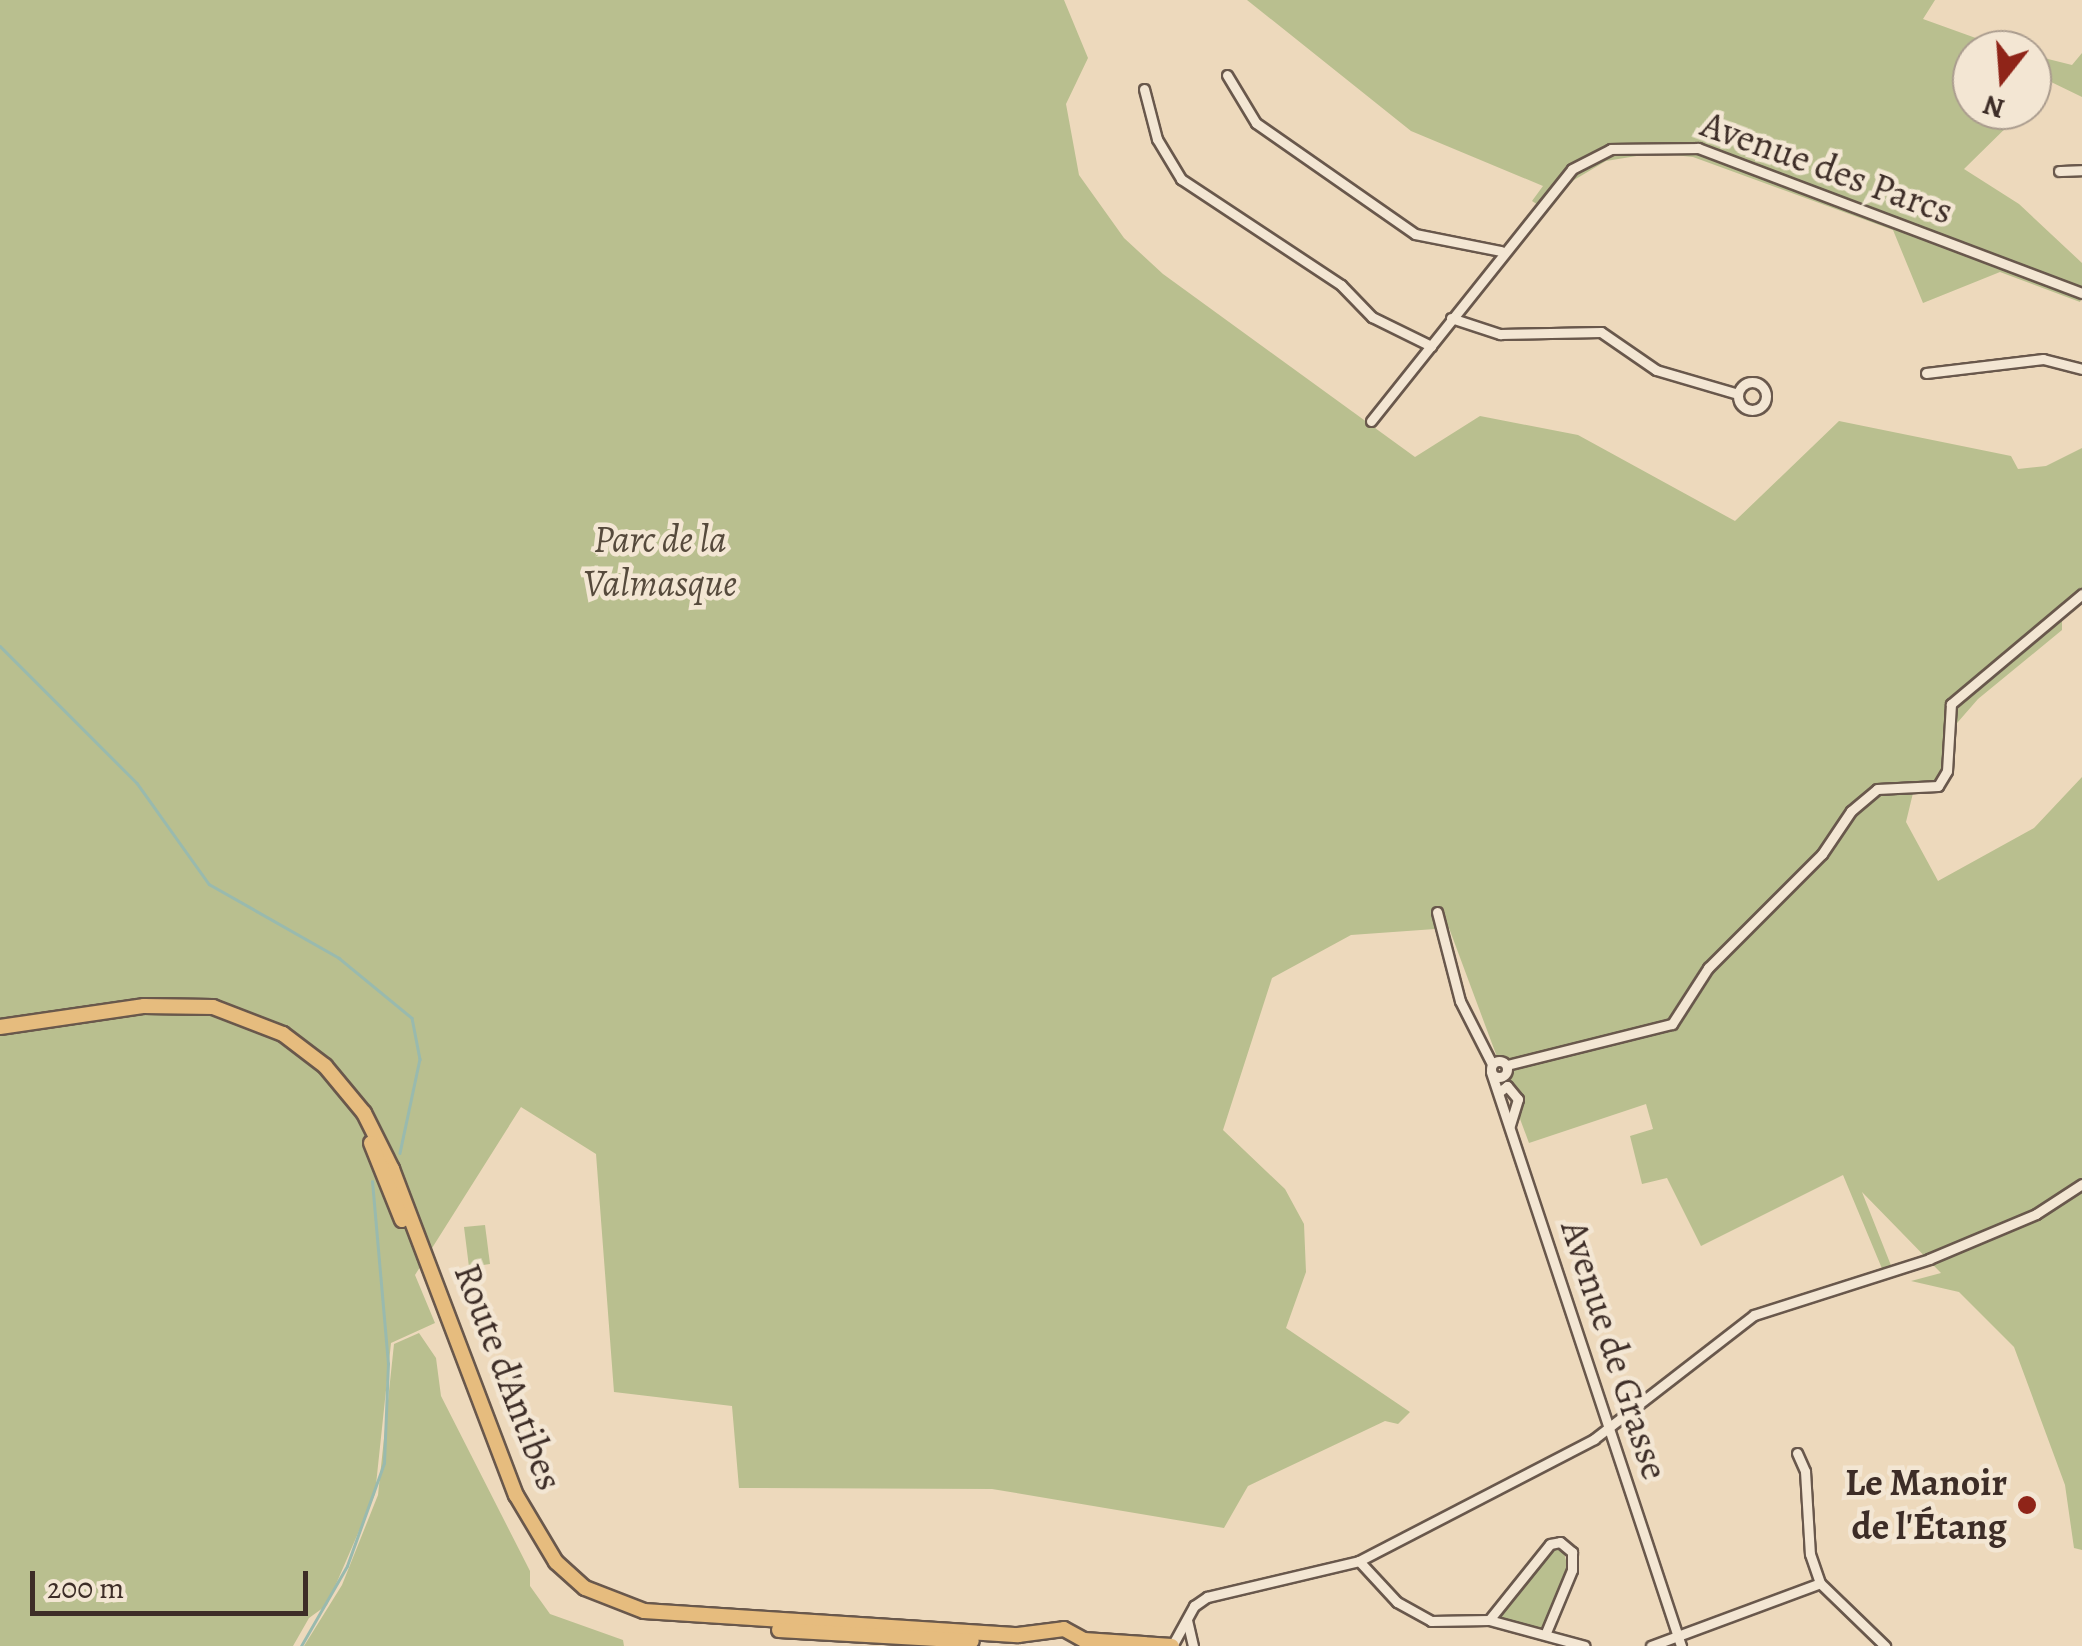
<!DOCTYPE html>
<meta charset="utf-8">
<style>
body{margin:0}
#map{position:relative;width:2082px;height:1646px;overflow:hidden;background:#edd9bc;font-family:Alegreya,serif}
div>[style]{position:absolute}
.green>*{inset:0;background:#b9bf8f}
.stream>*{height:2.5px;margin:-1.25px;padding:0 1.25px;transform-origin:1.25px;border-radius:1.25px;background:#99baae}
.roads{filter:drop-shadow(2px 0 #69584c) drop-shadow(-2px 0 #69584c) drop-shadow(0 2px #69584c) drop-shadow(0 -2px #69584c)}
.minor>*{height:9px;margin:-4.5px;padding:0 4.5px;transform-origin:4.5px;border-radius:4.5px;background:#f3e6d3}
.minor>.ring{margin:-4.5px;padding:0;box-sizing:content-box;background:none;border:9px solid #f3e6d3;border-radius:50%}
.primary>*{height:14px;margin:-7px;padding:0 7px;transform-origin:7px;border-radius:7px;background:#e6bc7e}
.dots>*{width:28px;height:28px;translate:-50% -50%;box-sizing:border-box;border:5px solid #f3e6d3;border-radius:50%}
span{translate:-50% -50%;white-space:nowrap;text-align:center;line-height:1.15;-webkit-text-stroke:9px #f3e6d3;paint-order:stroke}
.street-label{font-size:38px;color:#3d2d27}
.park-label{font-size:38px;color:#564a3c;font-style:italic}
.poi-label{font-size:38px;color:#3d2d27;font-weight:700}
.right{translate:-100% -50%;text-align:right}
.north{position:absolute;left:1952px;top:30px;width:100px;height:100px;box-sizing:border-box;background:#f3e6d3;border:2px solid #aa9c8e;border-radius:50%;rotate:197deg;font-size:28px;font-weight:700;line-height:40px;text-align:center;color:#3d2d27}
.north::after{content:'';display:block;margin:auto;width:35px;height:45px;background:#8f2418;clip-path:polygon(50% 0,100% 100%,50% 72%,0 100%)}
.scale{position:absolute;left:30px;top:1571px;width:278px;height:45px;box-sizing:border-box;border:5px solid #3d2d27;border-top:0;padding-left:12px;font-size:30px;line-height:35px;white-space:nowrap;color:#3d2d27;-webkit-text-stroke:8px #f3e6d3;paint-order:stroke}
</style>
<div id="map">
<div class="green">
<div style="clip-path:polygon(0 0,1064px 0,1088px 58px,1066px 104px,1079px 175px,1124px 238px,1163px 274px,1415px 457px,1480px 416px,1578px 435px,1735px 521px,1839px 421px,2011px 456px,2018px 469px,2046px 466px,2082px 448px,2082px 597px,2062px 615px,2062px 630px,1978px 699px,1951px 730px,1948px 781px,1933px 792px,1913px 793px,1906px 822px,1938px 881px,2034px 828px,2082px 777px,2082px 1550px,2074px 1548px,2065px 1485px,2014px 1347px,1959px 1292px,1911px 1281px,1941px 1273px,1862px 1192px,1892px 1268px,1883px 1271px,1843px 1175px,1701px 1246px,1667px 1178px,1642px 1184px,1630px 1136px,1653px 1129px,1646px 1104px,1529px 1143px,1449px 928px,1351px 935px,1272px 978px,1223px 1130px,1285px 1189px,1304px 1224px,1306px 1272px,1286px 1328px,1410px 1412px,1398px 1424px,1385px 1421px,1248px 1486px,1224px 1528px,992px 1489px,739px 1488px,732px 1406px,614px 1392px,596px 1154px,521px 1107px,415px 1275px,435px 1323px,391px 1343px,375px 1494px,327px 1605px,309px 1618px,293px 1646px,0 1646px)"></div>
<div style="clip-path:polygon(1247px 0,1935px 0,1923px 19px,2009px 50px,1972px 50px,1972px 110px,2024px 110px,1964px 169px,2019px 204px,2082px 263px,2082px 297px,2080px 302px,2000px 272px,1923px 303px,1893px 230px,1693px 157px,1655px 153px,1606px 161px,1574px 180px,1546px 210px,1532px 201px,1543px 186px,1411px 131px)"></div>
<div style="clip-path:polygon(2082px 53px,2082px 97px,2047px 80px,2032px 100px,2032px 55px,2072px 65px)"></div>
<div style="clip-path:polygon(485px 1225px,490px 1264px,469px 1267px,464px 1227px)"></div>
<div style="clip-path:polygon(419px 1333px,436px 1358px,441px 1396px,530px 1571px,530px 1586px,550px 1614px,623px 1640px,624px 1646px,304px 1646px,342px 1585px,378px 1495px,394px 1344px)"></div>
<div style="clip-path:polygon(1562px 1545px,1568px 1568px,1542px 1629px,1500px 1618px,1552px 1547px)"></div>
</div>
<div class="stream">
<div style="left:0;top:646px;width:194px;rotate:45deg"></div>
<div style="left:137px;top:783px;width:124px;rotate:54.5deg"></div>
<div style="left:209px;top:884px;width:150px;rotate:29.6deg"></div>
<div style="left:339px;top:958px;width:94px;rotate:39.4deg"></div>
<div style="left:412px;top:1018px;width:42px;rotate:79deg"></div>
<div style="left:420px;top:1059px;width:96px;rotate:102deg"></div>
<div style="left:301px;top:1646px;width:92px;rotate:-60.1deg"></div>
<div style="left:347px;top:1566px;width:109px;rotate:-70.2deg"></div>
<div style="left:384px;top:1463px;width:99px;rotate:-87.7deg"></div>
<div style="left:388px;top:1364px;width:183px;rotate:-95deg"></div>
</div>
<div class="roads">
<div class="minor">
<div style="left:1227px;top:75px;width:56px;rotate:58.9deg"></div>
<div style="left:1256px;top:123px;width:194px;rotate:34.9deg"></div>
<div style="left:1415px;top:234px;width:88px;rotate:11.2deg"></div>
<div style="left:1144px;top:89px;width:52px;rotate:75.4deg"></div>
<div style="left:1157px;top:139px;width:47px;rotate:59deg"></div>
<div style="left:1181px;top:179px;width:192px;rotate:33.5deg"></div>
<div style="left:1341px;top:285px;width:45px;rotate:45.9deg"></div>
<div style="left:1372px;top:317px;width:66px;rotate:26.2deg"></div>
<div style="left:2059px;top:171px;width:23px;rotate:-2deg"></div>
<div style="left:1451px;top:318px;width:52px;rotate:18.1deg"></div>
<div style="left:1500px;top:334px;width:101px;rotate:-1.1deg"></div>
<div style="left:1601px;top:332px;width:67px;rotate:34.6deg"></div>
<div style="left:1656px;top:370px;width:85px;rotate:16.3deg"></div>
<div style="left:1926px;top:373px;width:118px;rotate:-6.8deg"></div>
<div style="left:2043px;top:359px;width:40px;rotate:14.4deg"></div>
<div class="ring" style="left:1738px;top:382px;width:19px;height:19px"></div>
<div style="left:1371px;top:421px;width:322px;rotate:-51.4deg"></div>
<div style="left:1572px;top:169px;width:44px;rotate:-27.1deg"></div>
<div style="left:1611px;top:149px;width:87px;rotate:-0.7deg"></div>
<div style="left:1698px;top:148px;width:410px;rotate:20.7deg"></div>
<div style="left:1437px;top:912px;width:92px;rotate:75.5deg"></div>
<div style="left:1460px;top:1001px;width:71px;rotate:63.1deg"></div>
<div class="ring" style="left:1491px;top:1061px;width:7px;height:7px"></div>
<div style="left:1507px;top:1065px;width:170px;rotate:-14deg"></div>
<div style="left:1672px;top:1024px;width:67px;rotate:-57.3deg"></div>
<div style="left:1708px;top:968px;width:161px;rotate:-45deg"></div>
<div style="left:1822px;top:854px;width:52px;rotate:-56deg"></div>
<div style="left:1851px;top:811px;width:34px;rotate:-40deg"></div>
<div style="left:1877px;top:789px;width:61px;rotate:-2.8deg"></div>
<div style="left:1938px;top:786px;width:17px;rotate:-59deg"></div>
<div style="left:1947px;top:771px;width:67px;rotate:-86.6deg"></div>
<div style="left:1951px;top:704px;width:171px;rotate:-40deg"></div>
<div style="left:1491px;top:1072px;width:605px;rotate:71.68deg"></div>
<div style="left:1499px;top:1092px;width:10px;rotate:-37deg"></div>
<div style="left:1507px;top:1086px;width:17px;rotate:50deg"></div>
<div style="left:1518px;top:1099px;width:28px;rotate:107deg"></div>
<div style="left:1797px;top:1453px;width:20px;rotate:66deg"></div>
<div style="left:1805px;top:1471px;width:83px;rotate:86.6deg"></div>
<div style="left:1810px;top:1554px;width:31px;rotate:71deg"></div>
<div style="left:1820px;top:1583px;width:91px;rotate:44.1deg"></div>
<div style="left:1359px;top:1561px;width:56px;rotate:47.2deg"></div>
<div style="left:1397px;top:1602px;width:39px;rotate:29deg"></div>
<div style="left:1431px;top:1621px;width:58px;rotate:-1deg"></div>
<div style="left:1489px;top:1620px;width:99px;rotate:15.2deg"></div>
<div style="left:1187px;top:1620px;width:27px;rotate:77deg"></div>
<div style="left:1489px;top:1620px;width:97px;rotate:-51.2deg"></div>
<div style="left:1550px;top:1544px;width:10px;rotate:-11deg"></div>
<div style="left:1560px;top:1542px;width:16px;rotate:40deg"></div>
<div style="left:1572px;top:1552px;width:18px;rotate:90deg"></div>
<div style="left:1572px;top:1570px;width:70px;rotate:112.6deg"></div>
<div style="left:1172px;top:1646px;width:46px;rotate:-61.2deg"></div>
<div style="left:1194px;top:1606px;width:16px;rotate:-35deg"></div>
<div style="left:1207px;top:1597px;width:156px;rotate:-13.3deg"></div>
<div style="left:1359px;top:1561px;width:265px;rotate:-27.4deg"></div>
<div style="left:1594px;top:1439px;width:202px;rotate:-37.8deg"></div>
<div style="left:1754px;top:1315px;width:184px;rotate:-17.7deg"></div>
<div style="left:1929px;top:1259px;width:116px;rotate:-22.8deg"></div>
<div style="left:2036px;top:1214px;width:55px;rotate:-33.1deg"></div>
<div style="left:1651px;top:1646px;width:180px;rotate:-20.4deg"></div>
</div>
<div class="primary">
<div style="left:0;top:1027px;width:146px;rotate:-8.3deg"></div>
<div style="left:144px;top:1006px;width:69px;rotate:0.8deg"></div>
<div style="left:213px;top:1007px;width:75px;rotate:21.1deg"></div>
<div style="left:283px;top:1034px;width:53px;rotate:37.3deg"></div>
<div style="left:325px;top:1066px;width:61px;rotate:50.3deg"></div>
<div style="left:364px;top:1113px;width:63px;rotate:63.4deg"></div>
<div style="left:392px;top:1169px;width:349px;rotate:69.2deg"></div>
<div style="left:516px;top:1495px;width:78px;rotate:59.2deg"></div>
<div style="left:556px;top:1562px;width:39px;rotate:42deg"></div>
<div style="left:585px;top:1588px;width:63px;rotate:21.3deg"></div>
<div style="left:644px;top:1611px;width:375px;rotate:3.7deg"></div>
<div style="left:1018px;top:1635px;width:46px;rotate:-7.4deg"></div>
<div style="left:1064px;top:1629px;width:23px;rotate:29deg"></div>
<div style="left:1084px;top:1640px;width:88px;rotate:3.9deg"></div>
<div style="left:371px;top:1143px;width:83px;rotate:68.1deg"></div>
<div style="left:779px;top:1630px;width:193px;rotate:3.3deg"></div>
</div>
</div>
<div class="dots">
<div style="left:2027px;top:1505px;background:#8f2418"></div>
</div>
<div class="street-label">
<span style="left:1827px;top:168px;rotate:20deg">Avenue des Parcs</span>
<span style="left:1614px;top:1350px;rotate:72deg">Avenue de Grasse</span>
<span style="left:508px;top:1377px;rotate:69deg">Route d'Antibes</span>
</div>
<div class="park-label">
<span style="left:660px;top:562px">Parc de la<br>Valmasque</span>
</div>
<div class="poi-label">
<span class="right" style="left:2007px;top:1505px">Le Manoir<br>de l'Étang</span>
</div>
<div class="north">N</div>
<div class="scale">200 m</div>
</div>
